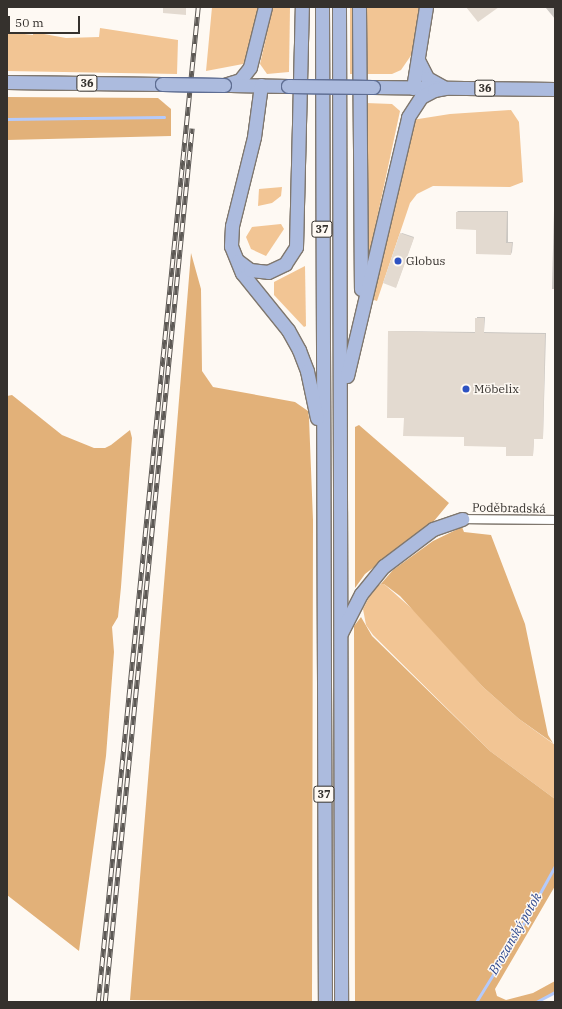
<!DOCTYPE html>
<meta charset="utf-8">
<style>
body{margin:0}
#map{position:relative;width:562px;height:1009px;overflow:hidden;background:#fef9f3;font-family:"IBM Plex Serif",serif}
div>[style]{position:absolute}
.green>*{inset:0;background:#f2c594}
.forest>*{inset:0;background:#e2b179}
.shadow>*{inset:0;background:#0003}
.stream>*{height:3px;margin:-1.5px;padding:0 1.5px;transform-origin:1.5px;border-radius:1.5px;background:#b4cafb}
.building>*{inset:0;background:#e3dad0}
.roads{filter:drop-shadow(1px 0 #7f776e) drop-shadow(-1px 0 #7f776e) drop-shadow(0 1px #7f776e) drop-shadow(0 -1px #7f776e)}
.minor>*{height:8px;margin:-4px;padding:0 4px;transform-origin:4px;border-radius:4px;background:#fff}
.primary>*{height:13px;margin:-6.5px;padding:0 6.5px;transform-origin:6.5px;border-radius:6.5px;background:#acbbde}
.rail>*{height:4.5px;margin-top:-2.25px;transform-origin:0;background:repeating-linear-gradient(90deg,#fef9f3 0 9px,#5d5955 0 18px);box-sizing:border-box;border-block:1px solid #5d5955}
.bridges{filter:drop-shadow(1px 0 #5e6d92) drop-shadow(-1px 0 #5e6d92) drop-shadow(0 1px #5e6d92) drop-shadow(0 -1px #5e6d92)}
.primary-bridge>*{height:13px;margin:-6.5px;padding:0 6.5px;transform-origin:6.5px;border-radius:6.5px;background:#acbbde}
.dots>*{width:11px;height:11px;translate:-50% -50%;box-sizing:border-box;border:2px solid #fef9f3;border-radius:50%}
span{translate:-50% -50%;white-space:nowrap;text-align:center;line-height:1.15;-webkit-text-stroke:3px #fef9f3;paint-order:stroke}
.shield-label span{padding:1px 3px;background:#fef9f3;border:1px solid;border-radius:3px;-webkit-text-stroke-width:0}
.shield-label{font-size:11px;color:#35312d;font-weight:700}
.poi-label{font-size:12px;color:#35312d}
.left{translate:0 -50%;text-align:left}
.street-label{font-size:12px;color:#35312d}
.water-label{font-size:13px;color:#2d478e;font-style:italic}
.frame{position:absolute;inset:0;border:8px solid #35312d;pointer-events:none}
.scale{position:absolute;left:8px;top:16px;width:72px;height:18px;box-sizing:border-box;border:2px solid #35312d;border-top:0;padding-left:5px;font-size:12px;line-height:14px;white-space:nowrap;color:#35312d;-webkit-text-stroke:3px #fef9f3;paint-order:stroke}
</style>
<div id="map">
<div class="green">
<div style="clip-path:polygon(212px 7px,259px 7px,248px 56px,243px 64px,206px 71px)"></div>
<div style="clip-path:polygon(273px 7px,290px 7px,289px 72px,267px 74px,260px 64px)"></div>
<div style="clip-path:polygon(350px 7px,354px 7px,354px 74px,350px 74px)"></div>
<div style="clip-path:polygon(365px 7px,420px 7px,412px 54px,401px 70px,392px 74px,366px 74px)"></div>
<div style="clip-path:polygon(100px 28px,178px 40px,177px 74px,7px 71px,7px 32px,33px 35px,33px 32px,66px 38px,99px 37px)"></div>
<div style="clip-path:polygon(366px 103px,392px 104px,400px 111px,366px 270px)"></div>
<div style="clip-path:polygon(511px 110px,519px 122px,523px 182px,510px 187px,433px 186px,417px 194px,410px 203px,377px 301px,374px 300px,370px 294px,412px 120px,450px 114px)"></div>
<div style="clip-path:polygon(282px 187px,281px 196px,272px 203px,258px 206px,259px 189px)"></div>
<div style="clip-path:polygon(281px 224px,284px 229px,266px 256px,251px 249px,246px 237px,252px 227px)"></div>
<div style="clip-path:polygon(305px 266px,306px 326px,304px 327px,274px 295px,274px 282px)"></div>
<div style="clip-path:polygon(384px 584px,419px 615px,483px 687px,519px 719px,555px 745px,555px 799px,490px 751px,373px 635px,366px 625px,363px 609px,371px 593px,379px 585px)"></div>
</div>
<div class="forest">
<div style="clip-path:polygon(7px 97px,158px 98px,171px 109px,171px 136px,7px 140px)"></div>
<div style="clip-path:polygon(191px 253px,201px 289px,202px 371px,213px 387px,295px 402px,308px 411px,309px 418px,313px 520px,312px 1002px,130px 1000px)"></div>
<div style="clip-path:polygon(12px 395px,62px 435px,94px 448px,105px 448px,111px 445px,130px 430px,132px 438px,121px 587px,118px 617px,112px 627px,114px 652px,106px 756px,79px 951px,7px 895px,7px 396px)"></div>
<div style="clip-path:polygon(359px 425px,449px 503px,434px 521px,365px 574px,355px 588px,355px 427px)"></div>
<div style="clip-path:polygon(462px 527px,464px 532px,491px 535px,525px 624px,548px 735px,553px 743px,519px 719px,483px 687px,400px 596px,384px 584px,380px 585px,393px 570px,433px 541px)"></div>
<div style="clip-path:polygon(361px 617px,372px 636px,490px 751px,555px 799px,555px 886px,495px 989px,497px 996px,506px 1000px,533px 993px,555px 981px,555px 993px,537px 1002px,355px 1002px,354px 626px)"></div>
</div>
<div class="shadow">
<div style="clip-path:polygon(555px 7px,555px 19px,546px 8px)"></div>
<div style="clip-path:polygon(555px 209px,555px 289px,552px 289px,554px 210px)"></div>
<div style="clip-path:polygon(458px 211px,508px 211px,508px 242px,513px 242px,512px 252px,511px 254px,477px 229px,457px 212px)"></div>
<div style="clip-path:polygon(402px 233px,414px 237px,396px 287px,401px 234px)"></div>
<div style="clip-path:polygon(477px 317px,485px 317px,484px 332px,546px 333px,543px 437px,534px 438px,533px 455px,405px 417px,389px 331px,476px 332px)"></div>
</div>
<div class="stream">
<div style="left:7px;top:119px;width:157px;rotate:-0.7deg"></div>
<div style="left:476px;top:1002px;width:70px;rotate:-58.3deg"></div>
<div style="left:513px;top:942px;width:87px;rotate:-61.1deg"></div>
<div style="left:536px;top:1002px;width:21px;rotate:-28deg"></div>
</div>
<div class="building">
<div style="clip-path:polygon(163px 7px,186px 7px,186px 15px,163px 13px)"></div>
<div style="clip-path:polygon(466px 7px,499px 7px,478px 22px)"></div>
<div style="clip-path:polygon(456px 212px,507px 212px,506px 243px,512px 243px,511px 255px,476px 254px,476px 230px,456px 229px)"></div>
<div style="clip-path:polygon(400px 233px,414px 238px,396px 288px,383px 283px)"></div>
<div style="clip-path:polygon(475px 318px,484px 318px,484px 333px,545px 334px,543px 439px,534px 439px,533px 456px,506px 456px,506px 447px,464px 446px,464px 437px,403px 436px,404px 418px,387px 418px,388px 331px,475px 333px)"></div>
</div>
<div class="roads">
<div class="minor">
<div style="left:462px;top:519px;width:93px;rotate:0.6deg"></div>
</div>
<div class="primary">
<div style="left:322px;top:7px;width:995px;rotate:89.83deg"></div>
<div style="left:339px;top:7px;width:995px;rotate:89.88deg"></div>
<div style="left:359px;top:7px;width:282px;rotate:89.6deg"></div>
<div style="left:418px;top:60px;width:20px;rotate:63deg"></div>
<div style="left:427px;top:78px;width:18px;rotate:29deg"></div>
<div style="left:7px;top:82px;width:155px;rotate:0.7deg"></div>
<div style="left:224px;top:85px;width:17px;rotate:-17deg"></div>
<div style="left:240px;top:80px;width:16px;rotate:-52deg"></div>
<div style="left:250px;top:67px;width:62px;rotate:-76deg"></div>
<div style="left:230px;top:85px;width:58px;rotate:1deg"></div>
<div style="left:261px;top:85px;width:52px;rotate:97.7deg"></div>
<div style="left:254px;top:137px;width:92px;rotate:103.9deg"></div>
<div style="left:232px;top:226px;width:20px;rotate:93deg"></div>
<div style="left:231px;top:246px;width:29px;rotate:68deg"></div>
<div style="left:242px;top:273px;width:73px;rotate:51.1deg"></div>
<div style="left:288px;top:330px;width:23px;rotate:61deg"></div>
<div style="left:299px;top:350px;width:22px;rotate:69deg"></div>
<div style="left:307px;top:371px;width:48px;rotate:78deg"></div>
<div style="left:373px;top:87px;width:182px;rotate:0.6deg"></div>
<div style="left:413px;top:88px;width:82px;rotate:-80.9deg"></div>
<div style="left:238px;top:261px;width:15px;rotate:37deg"></div>
<div style="left:250px;top:270px;width:18px;rotate:6deg"></div>
<div style="left:268px;top:272px;width:19px;rotate:-25deg"></div>
<div style="left:285px;top:264px;width:20px;rotate:-57deg"></div>
<div style="left:296px;top:247px;width:240px;rotate:-88.6deg"></div>
<div style="left:347px;top:376px;width:266px;rotate:-76.7deg"></div>
<div style="left:408px;top:117px;width:24px;rotate:-57deg"></div>
<div style="left:421px;top:97px;width:15px;rotate:-28deg"></div>
<div style="left:434px;top:90px;width:11px;rotate:-10deg"></div>
<div style="left:341px;top:633px;width:44px;rotate:-62.9deg"></div>
<div style="left:361px;top:594px;width:36px;rotate:-51deg"></div>
<div style="left:384px;top:566px;width:61px;rotate:-37.1deg"></div>
<div style="left:433px;top:529px;width:31px;rotate:-19deg"></div>
</div>
</div>
<div class="rail">
<div style="left:98px;top:1002px;width:1000px;rotate:-84.26deg"></div>
<div style="left:105px;top:1002px;width:878px;rotate:-84.32deg"></div>
</div>
<div class="bridges">
<div class="primary-bridge">
<div style="left:162px;top:84px;width:62px;rotate:0.9deg"></div>
<div style="left:288px;top:86px;width:85px;rotate:0.7deg"></div>
</div>
</div>
<div class="dots">
<div style="left:398px;top:261px;background:#2d52c2"></div>
<div style="left:466px;top:389px;background:#2d52c2"></div>
</div>
<div class="shield-label">
<span style="left:87px;top:83px">36</span>
<span style="left:485px;top:88px">36</span>
<span style="left:322px;top:229px">37</span>
<span style="left:324px;top:794px">37</span>
</div>
<div class="poi-label">
<span class="left" style="left:406px;top:261px">Globus</span>
<span class="left" style="left:474px;top:389px">Möbelix</span>
</div>
<div class="street-label">
<span style="left:509px;top:508px;rotate:1deg">Poděbradská</span>
</div>
<div class="water-label">
<span style="left:516px;top:934px;rotate:-60deg">Brozanský potok</span>
</div>
<div class="frame"></div>
<div class="scale">50 m</div>
</div>
